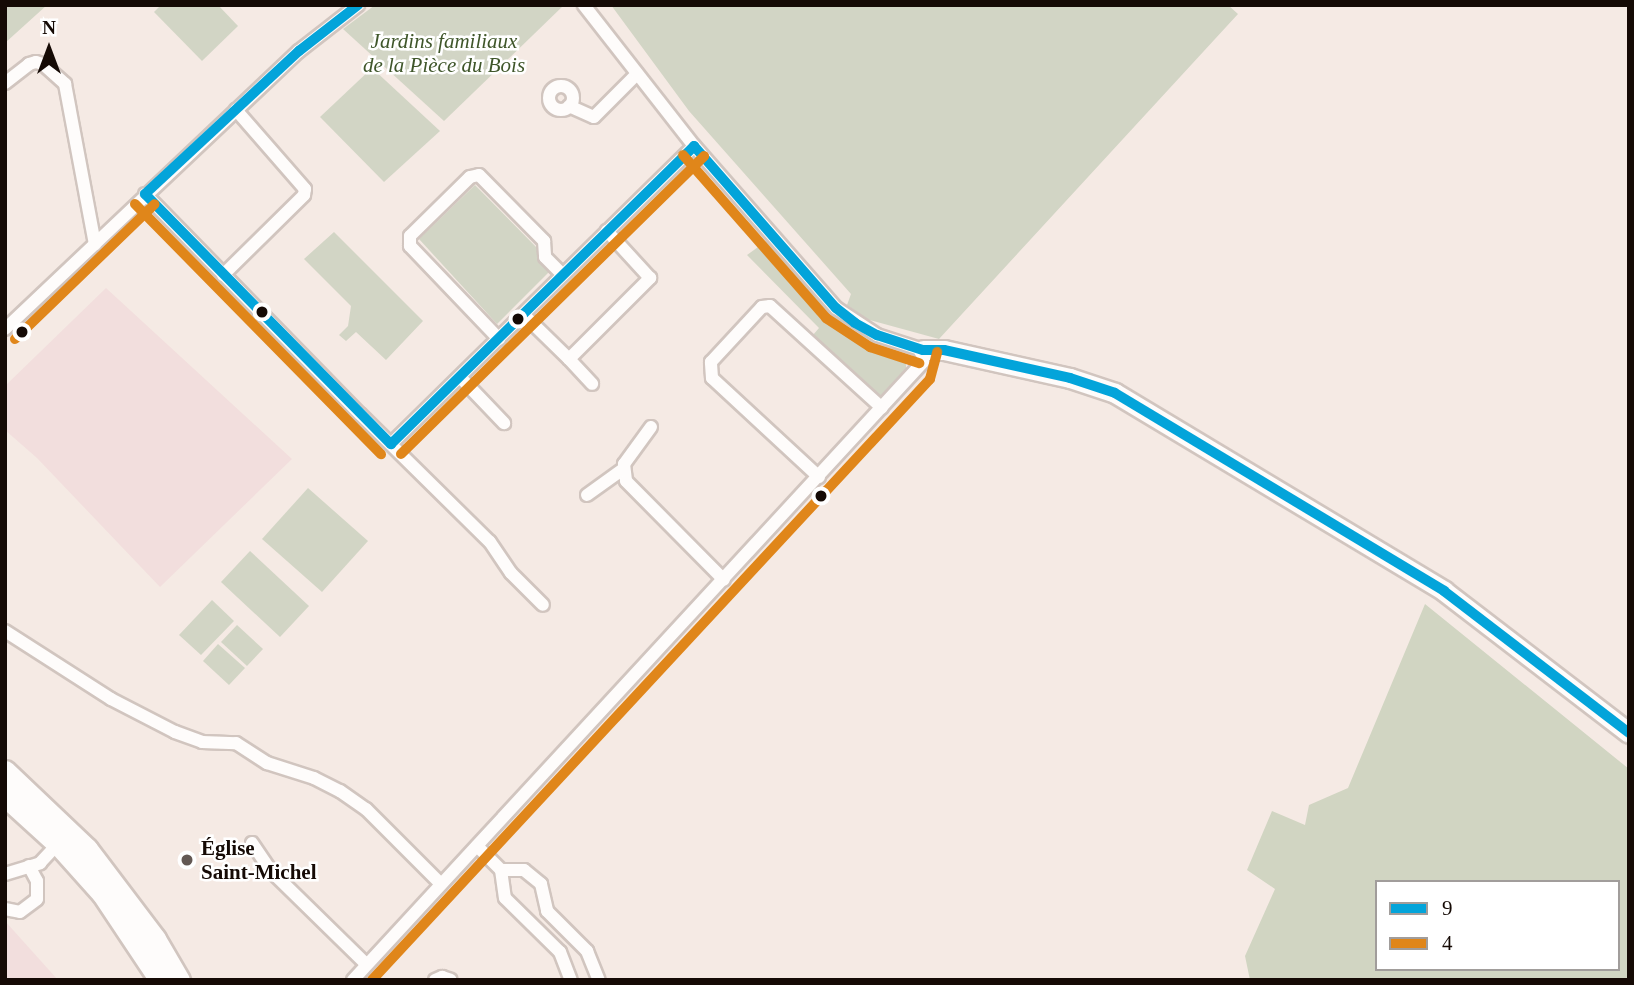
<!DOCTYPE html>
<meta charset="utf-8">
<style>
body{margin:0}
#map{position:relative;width:1634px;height:985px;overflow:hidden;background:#f5eae4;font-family:Georgia,serif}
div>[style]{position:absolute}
.education>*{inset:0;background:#f2dedd}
.green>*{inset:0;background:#d2d5c5}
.forest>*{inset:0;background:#d1d5c2}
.roads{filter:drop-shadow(2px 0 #d1c5bf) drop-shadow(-2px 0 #d1c5bf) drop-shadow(0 2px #d1c5bf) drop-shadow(0 -2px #d1c5bf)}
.street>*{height:12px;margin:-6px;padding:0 6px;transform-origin:6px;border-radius:6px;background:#fefcfb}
.street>.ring{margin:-6px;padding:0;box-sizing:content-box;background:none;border:12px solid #fefcfb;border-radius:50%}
.secondary>*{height:19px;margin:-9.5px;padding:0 9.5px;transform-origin:9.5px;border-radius:9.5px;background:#fefcfb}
.primary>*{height:21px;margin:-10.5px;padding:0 10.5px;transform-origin:10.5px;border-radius:10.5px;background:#fefcfb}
.bus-1>*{height:10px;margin:-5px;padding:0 5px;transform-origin:5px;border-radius:5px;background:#03a4da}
.bus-2>*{height:10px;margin:-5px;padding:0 5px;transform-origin:5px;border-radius:5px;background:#e0861a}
.dots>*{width:19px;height:19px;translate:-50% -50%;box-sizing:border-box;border:4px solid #fff;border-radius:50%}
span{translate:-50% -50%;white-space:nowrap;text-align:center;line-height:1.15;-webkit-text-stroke:5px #fff;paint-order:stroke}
.park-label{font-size:21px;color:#3f562a;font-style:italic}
.poi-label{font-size:21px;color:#150a05;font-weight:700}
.left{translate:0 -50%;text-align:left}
.frame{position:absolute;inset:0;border:7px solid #150a05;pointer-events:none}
.legend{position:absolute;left:1375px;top:880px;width:245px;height:91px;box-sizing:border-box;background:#fff;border:2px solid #a19d9b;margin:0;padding:9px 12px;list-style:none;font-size:21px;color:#150a05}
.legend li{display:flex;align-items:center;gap:14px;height:35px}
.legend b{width:35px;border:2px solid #a19d9b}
.north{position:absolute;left:14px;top:14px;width:70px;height:70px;-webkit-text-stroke:5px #fff;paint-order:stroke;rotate:0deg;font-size:19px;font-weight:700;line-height:28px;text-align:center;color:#150a05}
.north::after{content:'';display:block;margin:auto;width:24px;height:32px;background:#150a05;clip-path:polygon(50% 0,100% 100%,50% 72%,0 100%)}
</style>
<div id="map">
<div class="education">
<div style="clip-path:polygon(106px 288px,292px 459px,160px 587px,37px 458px,5px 430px,5px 386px)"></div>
<div style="clip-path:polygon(5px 921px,58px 980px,5px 980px)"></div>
</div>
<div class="green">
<div style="clip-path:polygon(5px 5px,47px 5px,5px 43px)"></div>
<div style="clip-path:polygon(161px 5px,218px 5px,238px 26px,202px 61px,154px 12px)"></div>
<div style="clip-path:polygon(375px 5px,564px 5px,444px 121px,343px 29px)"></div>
<div style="clip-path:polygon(611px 5px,1228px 5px,1238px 14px,939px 339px,866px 319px,847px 305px,851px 294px,689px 111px)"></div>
<div style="clip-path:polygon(372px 68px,440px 131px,384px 182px,320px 117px)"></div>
<div style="clip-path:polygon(475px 185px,538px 249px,539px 262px,550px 271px,497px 324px,419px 239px)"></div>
<div style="clip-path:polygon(334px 232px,423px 321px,386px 360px,356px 332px,346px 341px,339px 335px,348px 326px,351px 306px,304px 259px)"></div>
<div style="clip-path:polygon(769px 239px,824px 305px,851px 331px,906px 360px,906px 373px,884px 398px,877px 396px,813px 335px,819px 328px,747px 255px)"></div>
<div style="clip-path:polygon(308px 488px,368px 541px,322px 592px,262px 539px)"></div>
<div style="clip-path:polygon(250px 551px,309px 606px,280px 637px,221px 582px)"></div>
<div style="clip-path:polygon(212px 600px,234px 621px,201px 655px,179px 635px)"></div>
<div style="clip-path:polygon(237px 625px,263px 649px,247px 666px,221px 642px)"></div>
<div style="clip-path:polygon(218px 644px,245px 668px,229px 685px,203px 661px)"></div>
</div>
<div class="forest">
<div style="clip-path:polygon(evenodd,1425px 604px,1629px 769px,1629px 980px,1250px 980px,1245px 956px,1275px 889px,1247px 870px,1272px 811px,1305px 825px,1309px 805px,1348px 788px,1425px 604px,1377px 882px,1618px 882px,1618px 969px,1377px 969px,1377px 882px)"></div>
</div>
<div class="roads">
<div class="street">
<div style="left:5px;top:83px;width:31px;rotate:-38deg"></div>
<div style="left:29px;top:64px;width:7px;rotate:-16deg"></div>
<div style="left:36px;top:62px;width:7px;rotate:16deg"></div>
<div style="left:43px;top:64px;width:30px;rotate:42deg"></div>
<div style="left:65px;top:84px;width:163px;rotate:79.4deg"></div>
<div class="ring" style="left:549px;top:86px;width:12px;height:12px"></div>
<div style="left:569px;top:106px;width:27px;rotate:24deg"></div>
<div style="left:594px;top:117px;width:61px;rotate:-45deg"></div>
<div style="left:145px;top:194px;width:308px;rotate:45.7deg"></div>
<div style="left:360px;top:414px;width:182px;rotate:44.6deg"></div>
<div style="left:490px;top:542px;width:37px;rotate:56deg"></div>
<div style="left:511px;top:573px;width:45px;rotate:45deg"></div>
<div style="left:223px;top:275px;width:114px;rotate:-44.6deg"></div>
<div style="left:304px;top:195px;width:6px;rotate:-81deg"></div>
<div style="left:305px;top:189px;width:105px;rotate:-131.1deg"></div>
<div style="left:524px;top:315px;width:63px;rotate:44.4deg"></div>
<div style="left:569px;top:359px;width:115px;rotate:-45deg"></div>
<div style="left:650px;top:278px;width:64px;rotate:-132.5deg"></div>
<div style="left:5px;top:329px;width:405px;rotate:-43.4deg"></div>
<div style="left:299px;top:51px;width:75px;rotate:-37.9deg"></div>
<div style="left:499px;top:339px;width:129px;rotate:-133.7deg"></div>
<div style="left:410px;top:246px;width:10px;rotate:-90deg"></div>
<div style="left:410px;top:236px;width:84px;rotate:-44.5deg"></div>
<div style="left:470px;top:177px;width:9px;rotate:-13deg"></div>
<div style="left:479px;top:175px;width:93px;rotate:45.4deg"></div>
<div style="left:544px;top:241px;width:16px;rotate:86deg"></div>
<div style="left:545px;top:257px;width:25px;rotate:45deg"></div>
<div style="left:569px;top:359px;width:34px;rotate:47deg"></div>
<div style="left:460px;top:377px;width:64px;rotate:46.3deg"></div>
<div style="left:651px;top:427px;width:46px;rotate:126.1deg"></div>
<div style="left:624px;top:464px;width:17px;rotate:83deg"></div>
<div style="left:626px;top:481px;width:139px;rotate:45.3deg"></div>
<div style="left:391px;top:444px;width:425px;rotate:-44.5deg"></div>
<div style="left:819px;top:477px;width:146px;rotate:-137.2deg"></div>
<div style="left:712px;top:378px;width:16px;rotate:-94deg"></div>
<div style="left:711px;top:362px;width:75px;rotate:-47.2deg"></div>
<div style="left:762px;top:307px;width:8px;rotate:-7deg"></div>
<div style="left:770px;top:306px;width:151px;rotate:42.3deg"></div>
<div style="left:587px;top:495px;width:44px;rotate:-35.8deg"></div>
<div style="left:5px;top:631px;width:126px;rotate:32.7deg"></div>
<div style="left:111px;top:699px;width:72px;rotate:27.3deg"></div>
<div style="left:175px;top:732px;width:29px;rotate:20deg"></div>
<div style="left:202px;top:742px;width:34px;rotate:2deg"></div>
<div style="left:236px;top:743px;width:37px;rotate:33deg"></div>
<div style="left:267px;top:763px;width:49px;rotate:17.7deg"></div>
<div style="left:314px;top:778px;width:29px;rotate:27deg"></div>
<div style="left:340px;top:791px;width:32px;rotate:35deg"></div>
<div style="left:366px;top:809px;width:106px;rotate:45deg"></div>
<div style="left:252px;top:843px;width:34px;rotate:56deg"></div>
<div style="left:271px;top:871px;width:133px;rotate:44.4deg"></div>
<div style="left:477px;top:846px;width:34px;rotate:45deg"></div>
<div style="left:501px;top:870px;width:28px;rotate:82deg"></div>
<div style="left:505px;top:898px;width:77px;rotate:44.5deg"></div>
<div style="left:560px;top:952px;width:30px;rotate:69deg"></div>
<div style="left:501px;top:870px;width:23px"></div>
<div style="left:524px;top:870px;width:22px;rotate:39deg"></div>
<div style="left:541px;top:884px;width:28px;rotate:77deg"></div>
<div style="left:547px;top:911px;width:57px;rotate:45deg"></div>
<div style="left:587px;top:951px;width:31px;rotate:68deg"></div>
<div style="left:5px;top:874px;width:37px;rotate:-17deg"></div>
<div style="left:40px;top:863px;width:26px;rotate:-47deg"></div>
<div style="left:5px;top:909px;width:15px;rotate:11deg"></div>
<div style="left:20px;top:912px;width:21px;rotate:-37deg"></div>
<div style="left:37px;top:899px;width:18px;rotate:-90deg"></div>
<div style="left:37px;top:881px;width:17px;rotate:-118deg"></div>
<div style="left:353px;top:980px;width:841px;rotate:-47.31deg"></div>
<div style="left:923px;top:362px;width:12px;rotate:-90deg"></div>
<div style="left:923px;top:350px;width:48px;rotate:-161.9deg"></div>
<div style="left:877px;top:335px;width:49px;rotate:-146.6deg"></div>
<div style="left:836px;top:308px;width:215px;rotate:-131.2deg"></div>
<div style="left:694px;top:146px;width:179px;rotate:-128deg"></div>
<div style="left:435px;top:980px;width:8px;rotate:-23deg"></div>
<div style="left:442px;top:977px;width:9px;rotate:18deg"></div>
</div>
<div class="secondary">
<div style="left:923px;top:350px;width:21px"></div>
<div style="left:944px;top:350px;width:129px;rotate:12.5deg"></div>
<div style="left:1070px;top:378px;width:47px;rotate:18.4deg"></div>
<div style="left:1115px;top:393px;width:384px;rotate:31deg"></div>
<div style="left:1444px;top:591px;width:233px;rotate:37.5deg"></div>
</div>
<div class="primary">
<div style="left:5px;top:771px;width:113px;rotate:43.6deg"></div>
<div style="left:87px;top:849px;width:113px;rotate:52.9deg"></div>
<div style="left:155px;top:939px;width:48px;rotate:59.7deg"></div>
<div style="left:5px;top:796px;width:72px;rotate:42.2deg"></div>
<div style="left:58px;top:844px;width:66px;rotate:48.1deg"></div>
<div style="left:102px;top:893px;width:105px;rotate:56.3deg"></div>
</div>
</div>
<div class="bus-1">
<div style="left:694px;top:146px;width:215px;rotate:48.8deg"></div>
<div style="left:836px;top:308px;width:24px;rotate:38deg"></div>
<div style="left:855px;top:323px;width:25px;rotate:29deg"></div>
<div style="left:877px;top:335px;width:48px;rotate:18.1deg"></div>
<div style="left:923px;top:350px;width:21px"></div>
<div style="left:944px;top:350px;width:129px;rotate:12.5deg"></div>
<div style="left:1070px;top:378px;width:47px;rotate:18.4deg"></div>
<div style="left:1115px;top:393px;width:384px;rotate:31deg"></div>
<div style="left:1444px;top:591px;width:233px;rotate:37.5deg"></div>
<div style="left:145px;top:194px;width:351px;rotate:45.5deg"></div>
<div style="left:145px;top:194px;width:210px;rotate:-42.9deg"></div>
<div style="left:299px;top:51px;width:75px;rotate:-37.9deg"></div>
<div style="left:391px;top:444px;width:425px;rotate:-44.5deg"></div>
</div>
<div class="bus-2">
<div style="left:683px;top:155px;width:217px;rotate:48.7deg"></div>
<div style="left:826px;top:318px;width:53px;rotate:33.4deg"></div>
<div style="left:870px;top:347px;width:52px;rotate:18.1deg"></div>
<div style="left:135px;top:204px;width:351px;rotate:45.5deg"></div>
<div style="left:15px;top:339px;width:194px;rotate:-44deg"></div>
<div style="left:401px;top:454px;width:425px;rotate:-44.5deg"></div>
<div style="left:372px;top:980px;width:820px;rotate:-47.12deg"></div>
<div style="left:930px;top:379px;width:28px;rotate:-75deg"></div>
</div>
<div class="dots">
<div style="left:262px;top:312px;background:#150a05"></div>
<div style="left:518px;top:319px;background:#150a05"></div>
<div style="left:22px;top:332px;background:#150a05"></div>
<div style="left:821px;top:496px;background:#150a05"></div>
<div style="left:187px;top:860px;background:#635853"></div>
</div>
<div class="park-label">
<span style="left:444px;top:53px">Jardins familiaux<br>de la Pièce du Bois</span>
</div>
<div class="poi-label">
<span class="left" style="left:201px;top:860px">Église<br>Saint-Michel</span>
</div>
<div class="frame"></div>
<ul class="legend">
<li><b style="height:9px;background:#03a4da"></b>9</li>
<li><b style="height:9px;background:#e0861a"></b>4</li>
</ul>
<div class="north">N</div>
</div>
